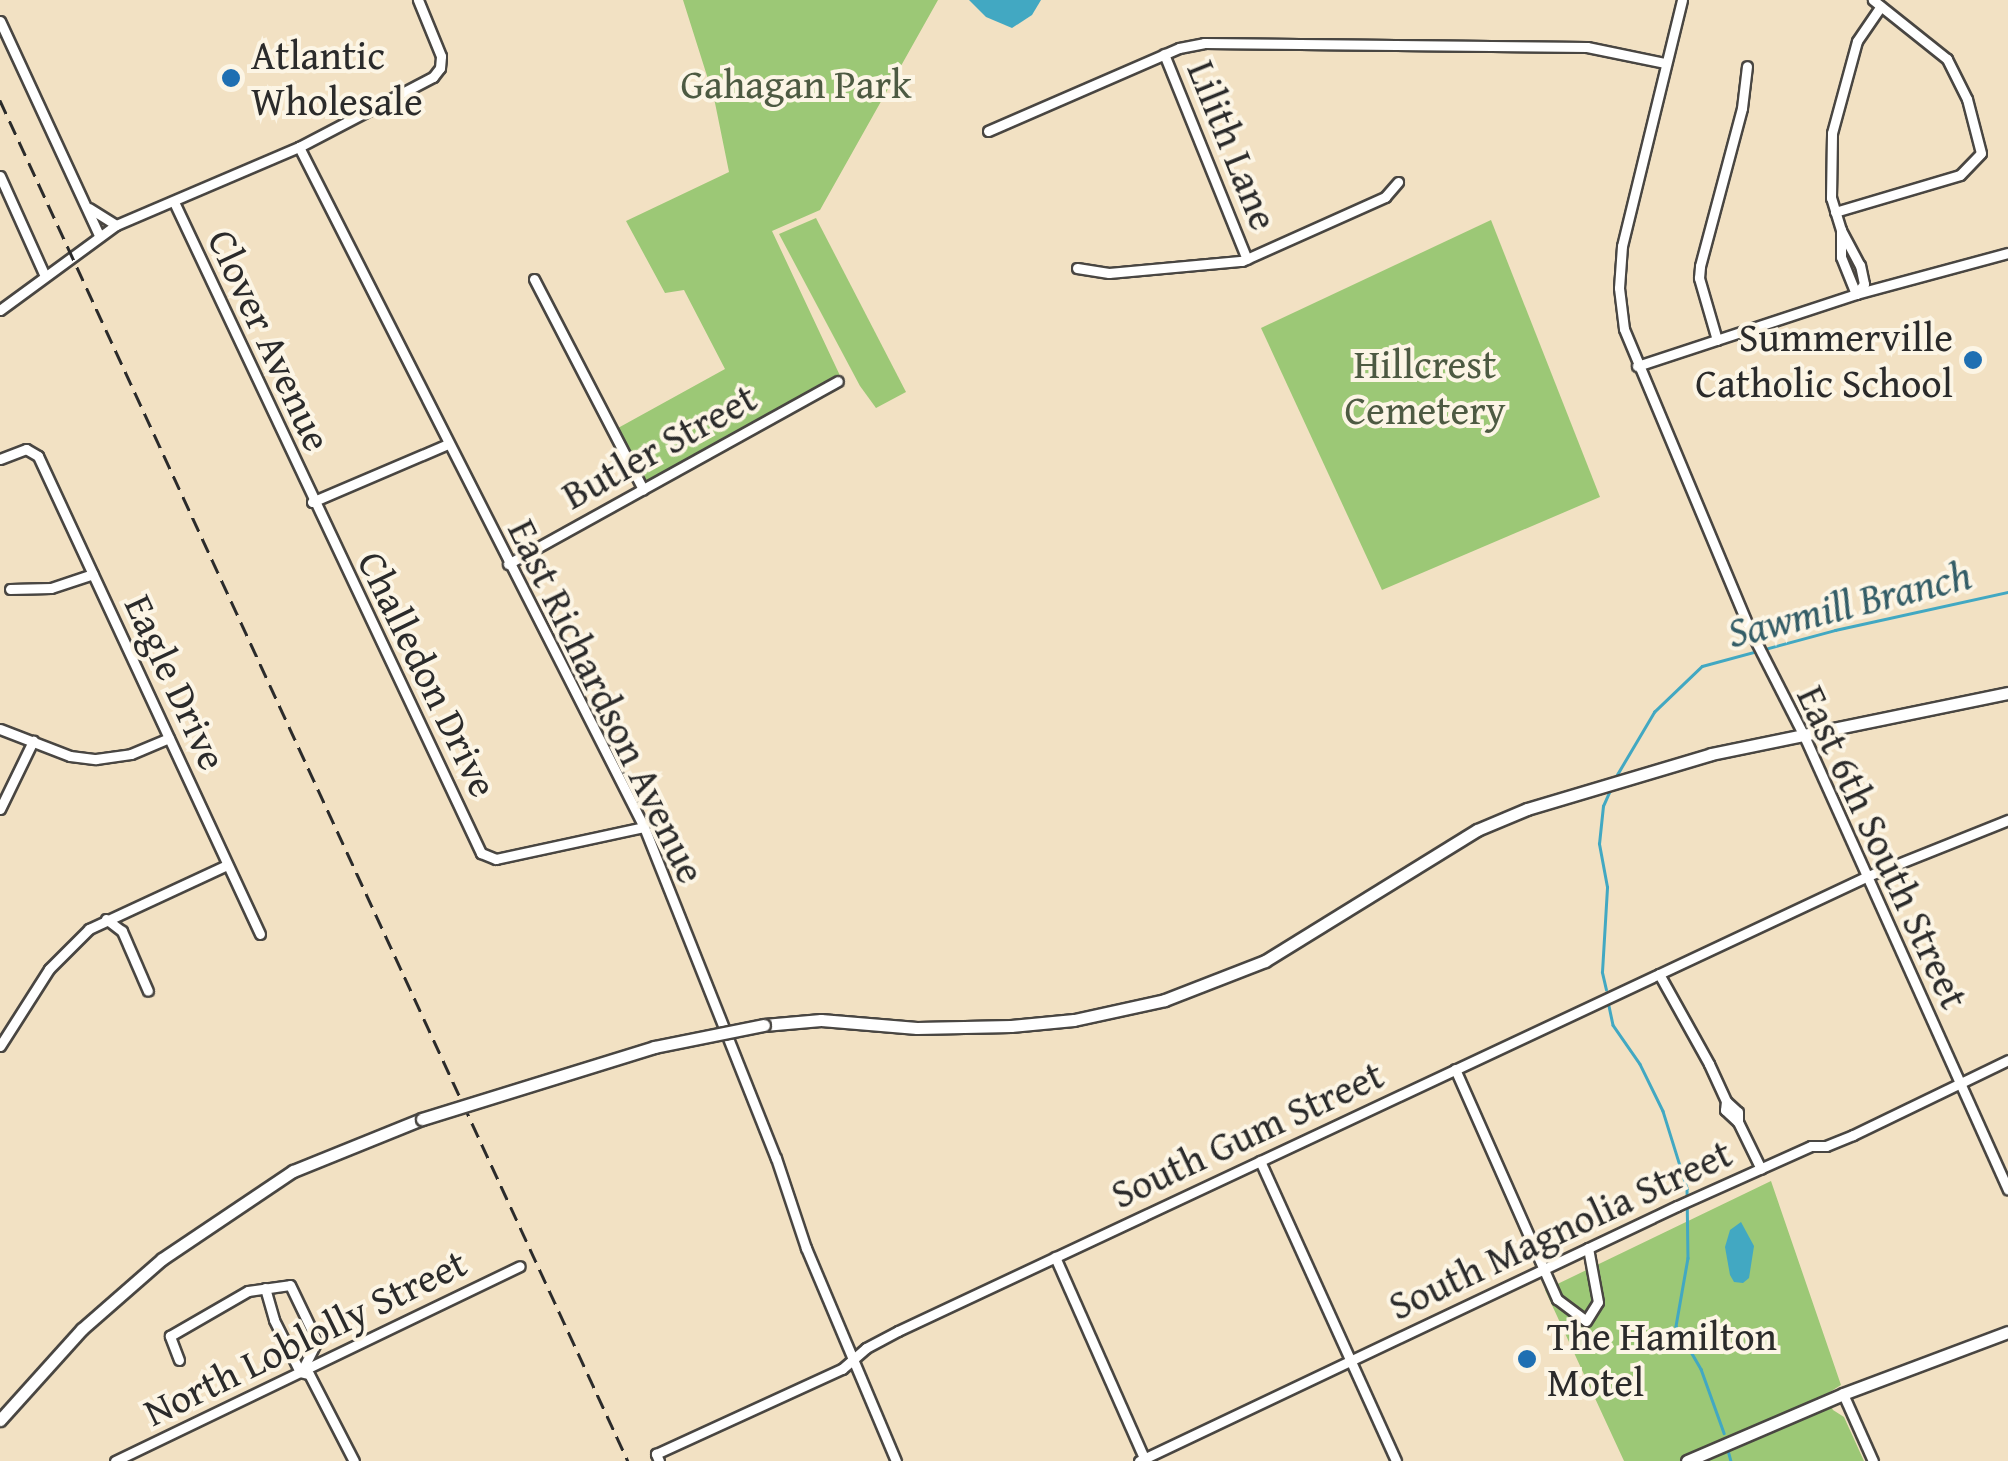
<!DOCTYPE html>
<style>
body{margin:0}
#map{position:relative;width:2008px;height:1461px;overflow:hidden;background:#f2e1c3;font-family:"Gentium Book Plus",serif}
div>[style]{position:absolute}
.green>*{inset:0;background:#9cc876}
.water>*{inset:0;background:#42a8c2}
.stream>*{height:2.5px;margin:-1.25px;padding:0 1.25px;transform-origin:1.25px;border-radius:1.25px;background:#42a8c2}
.roads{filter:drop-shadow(2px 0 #494642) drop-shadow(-2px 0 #494642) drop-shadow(0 2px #494642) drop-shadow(0 -2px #494642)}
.minor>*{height:9px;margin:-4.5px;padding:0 4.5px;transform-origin:4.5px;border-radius:4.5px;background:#fff}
.major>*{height:11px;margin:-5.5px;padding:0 5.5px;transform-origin:5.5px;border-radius:5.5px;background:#fff}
.rail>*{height:2.5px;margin-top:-1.25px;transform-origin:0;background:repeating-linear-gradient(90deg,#2b2b2b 0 15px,transparent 0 23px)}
.bridges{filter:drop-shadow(2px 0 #494642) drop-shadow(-2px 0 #494642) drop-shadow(0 2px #494642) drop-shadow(0 -2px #494642)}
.major-bridge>*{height:11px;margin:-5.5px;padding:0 5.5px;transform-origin:5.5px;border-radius:5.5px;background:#fff}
.dots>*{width:28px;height:28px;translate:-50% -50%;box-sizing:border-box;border:5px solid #fcf5e5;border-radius:50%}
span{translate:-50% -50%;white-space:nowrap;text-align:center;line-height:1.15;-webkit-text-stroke:8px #fcf5e5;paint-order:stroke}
.poi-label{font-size:40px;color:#2b2b2b}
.left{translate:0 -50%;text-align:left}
.right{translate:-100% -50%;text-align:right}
.park-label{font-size:40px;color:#4d5a42}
.street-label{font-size:40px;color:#2b2b2b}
.water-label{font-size:42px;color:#345d67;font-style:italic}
</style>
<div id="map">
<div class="green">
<div style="clip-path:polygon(683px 0,938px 0,820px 210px,772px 231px,843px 382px,646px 482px,618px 428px,725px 369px,684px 290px,665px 293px,626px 221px,729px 172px,714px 98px)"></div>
<div style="clip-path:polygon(816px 218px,906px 392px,876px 408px,860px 386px,779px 234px)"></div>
<div style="clip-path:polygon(1491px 220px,1600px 497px,1382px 590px,1261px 328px)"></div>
<div style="clip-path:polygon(1771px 1181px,1841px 1385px,1825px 1395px,1833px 1410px,1844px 1417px,1864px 1461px,1624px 1461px,1545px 1290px)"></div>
</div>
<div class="water">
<div style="clip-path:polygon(969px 0,1041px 0,1032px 15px,1012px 28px,986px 17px)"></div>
<div style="clip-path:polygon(1741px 1222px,1754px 1246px,1749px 1278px,1743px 1283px,1734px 1282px,1730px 1275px,1725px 1247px,1730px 1230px)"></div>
</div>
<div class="stream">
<div style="left:1615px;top:778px;width:77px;rotate:-59.4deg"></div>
<div style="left:1654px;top:712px;width:66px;rotate:-43.8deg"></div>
<div style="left:1702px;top:666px;width:138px;rotate:-15.1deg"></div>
<div style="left:1835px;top:630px;width:177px;rotate:-12.4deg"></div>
<div style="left:1606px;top:990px;width:18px;rotate:-103deg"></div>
<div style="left:1602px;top:972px;width:85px;rotate:-86.6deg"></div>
<div style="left:1607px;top:887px;width:44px;rotate:-100.5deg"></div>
<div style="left:1599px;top:844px;width:38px;rotate:-84deg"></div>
<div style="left:1603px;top:806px;width:17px;rotate:-66deg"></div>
<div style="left:1609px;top:1006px;width:19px;rotate:78deg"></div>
<div style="left:1613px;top:1025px;width:47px;rotate:55.3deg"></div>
<div style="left:1640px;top:1064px;width:52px;rotate:63.9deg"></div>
<div style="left:1663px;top:1111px;width:81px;rotate:72.7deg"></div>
<div style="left:1687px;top:1188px;width:70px;rotate:89.2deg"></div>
<div style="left:1688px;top:1258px;width:69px;rotate:100deg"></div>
<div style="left:1676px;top:1326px;width:50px;rotate:59.8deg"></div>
<div style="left:1701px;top:1369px;width:68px;rotate:70.2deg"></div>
<div style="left:1728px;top:1450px;width:11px;rotate:75deg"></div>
</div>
<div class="roads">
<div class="minor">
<div style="left:1682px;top:0;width:253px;rotate:103.7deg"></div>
<div style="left:1622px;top:246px;width:42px;rotate:94.1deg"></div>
<div style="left:1619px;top:288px;width:41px;rotate:83deg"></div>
<div style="left:1624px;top:329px;width:326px;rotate:67.3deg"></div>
<div style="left:1750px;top:630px;width:121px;rotate:63deg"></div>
<div style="left:1805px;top:738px;width:495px;rotate:65.8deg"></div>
<div style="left:0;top:21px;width:236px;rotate:65.2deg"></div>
<div style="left:1164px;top:54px;width:221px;rotate:68deg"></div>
<div style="left:988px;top:131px;width:208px;rotate:-23.5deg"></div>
<div style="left:1179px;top:48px;width:25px;rotate:-11deg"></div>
<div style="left:1204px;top:43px;width:383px;rotate:0.6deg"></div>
<div style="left:1587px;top:47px;width:80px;rotate:11.6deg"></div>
<div style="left:299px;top:147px;width:763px;rotate:63.1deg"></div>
<div style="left:644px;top:827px;width:356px;rotate:68.3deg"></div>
<div style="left:776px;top:1158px;width:95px;rotate:71.6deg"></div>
<div style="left:806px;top:1248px;width:231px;rotate:67.1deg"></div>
<div style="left:0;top:176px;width:107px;rotate:65.8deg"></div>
<div style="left:174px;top:202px;width:720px;rotate:64.75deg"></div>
<div style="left:481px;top:853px;width:16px;rotate:22deg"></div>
<div style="left:496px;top:859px;width:151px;rotate:-12.2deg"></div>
<div style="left:89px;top:208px;width:32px;rotate:32deg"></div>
<div style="left:1835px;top:212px;width:130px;rotate:-16.5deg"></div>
<div style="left:1960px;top:175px;width:30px;rotate:-46deg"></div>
<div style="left:1981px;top:153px;width:56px;rotate:-104.5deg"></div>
<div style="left:1967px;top:99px;width:45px;rotate:-116.6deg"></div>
<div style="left:1947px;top:59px;width:95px;rotate:-141.4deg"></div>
<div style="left:1841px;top:230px;width:34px;rotate:-107deg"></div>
<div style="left:1831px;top:198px;width:65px;rotate:-89.1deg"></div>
<div style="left:1832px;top:133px;width:95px;rotate:-74.8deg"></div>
<div style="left:1857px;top:41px;width:42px;rotate:-55.6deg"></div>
<div style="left:1841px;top:230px;width:40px;rotate:62deg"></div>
<div style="left:1860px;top:265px;width:19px;rotate:78deg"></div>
<div style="left:1864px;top:284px;width:13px;rotate:129deg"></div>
<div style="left:1856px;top:294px;width:40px;rotate:-112deg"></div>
<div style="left:1841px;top:257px;width:27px;rotate:-90deg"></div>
<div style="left:1077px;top:268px;width:32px;rotate:9deg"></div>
<div style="left:1109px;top:273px;width:134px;rotate:-5.2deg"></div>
<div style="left:1242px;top:261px;width:157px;rotate:-24.1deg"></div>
<div style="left:1385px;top:197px;width:20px;rotate:-49deg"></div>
<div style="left:534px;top:279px;width:237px;rotate:62.6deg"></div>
<div style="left:0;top:310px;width:144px;rotate:-36.2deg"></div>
<div style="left:116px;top:225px;width:199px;rotate:-23.1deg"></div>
<div style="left:299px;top:147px;width:151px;rotate:-27.6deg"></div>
<div style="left:433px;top:77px;width:11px;rotate:-52deg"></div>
<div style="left:440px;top:68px;width:12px;rotate:-85deg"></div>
<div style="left:441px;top:56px;width:61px;rotate:-112.3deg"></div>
<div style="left:1717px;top:340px;width:65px;rotate:-106.2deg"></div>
<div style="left:1699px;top:278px;width:12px;rotate:-85deg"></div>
<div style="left:1700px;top:266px;width:163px;rotate:-75.1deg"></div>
<div style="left:1742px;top:108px;width:42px;rotate:-83.2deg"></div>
<div style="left:1637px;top:366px;width:231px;rotate:-18.2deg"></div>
<div style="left:1856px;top:294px;width:157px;rotate:-15.1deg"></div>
<div style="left:0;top:459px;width:28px;rotate:-21deg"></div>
<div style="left:26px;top:449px;width:14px;rotate:30deg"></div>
<div style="left:38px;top:456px;width:527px;rotate:65.09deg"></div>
<div style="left:312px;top:502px;width:148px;rotate:-23.1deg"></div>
<div style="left:508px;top:564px;width:377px;rotate:-29deg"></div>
<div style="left:10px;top:589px;width:41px;rotate:-1.4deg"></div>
<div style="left:51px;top:588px;width:44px;rotate:-18.4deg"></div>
<div style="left:0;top:729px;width:75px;rotate:21.1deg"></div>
<div style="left:70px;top:756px;width:26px;rotate:7deg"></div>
<div style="left:96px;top:759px;width:35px;rotate:-8deg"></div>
<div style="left:131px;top:754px;width:41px;rotate:-22.8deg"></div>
<div style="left:0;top:809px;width:76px;rotate:-64.1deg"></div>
<div style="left:106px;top:919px;width:20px;rotate:37deg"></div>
<div style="left:122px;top:931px;width:65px;rotate:66.6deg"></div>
<div style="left:1659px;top:974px;width:103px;rotate:60.9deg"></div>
<div style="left:1709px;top:1064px;width:41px;rotate:65.3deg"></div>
<div style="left:1726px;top:1101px;width:9px;rotate:96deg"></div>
<div style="left:1725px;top:1110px;width:18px;rotate:43deg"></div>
<div style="left:0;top:1046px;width:91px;rotate:-57.5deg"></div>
<div style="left:49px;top:969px;width:57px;rotate:-45deg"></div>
<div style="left:89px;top:929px;width:152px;rotate:-24.9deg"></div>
<div style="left:1455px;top:1069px;width:252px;rotate:66.1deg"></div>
<div style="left:1557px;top:1299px;width:36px;rotate:37deg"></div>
<div style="left:1586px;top:1321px;width:22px;rotate:-58deg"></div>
<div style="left:1598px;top:1302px;width:55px;rotate:-100.5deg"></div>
<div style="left:1726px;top:1101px;width:16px;rotate:43deg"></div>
<div style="left:1738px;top:1112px;width:10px;rotate:90deg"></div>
<div style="left:1738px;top:1122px;width:52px;rotate:63.9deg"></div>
<div style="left:1260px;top:1161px;width:329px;rotate:65.6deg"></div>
<div style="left:1055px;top:1257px;width:222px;rotate:66.1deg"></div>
<div style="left:265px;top:1288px;width:33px;rotate:74deg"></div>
<div style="left:274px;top:1320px;width:58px;rotate:63.4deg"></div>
<div style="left:300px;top:1372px;width:9px;rotate:13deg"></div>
<div style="left:309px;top:1374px;width:98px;rotate:62.7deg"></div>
<div style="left:179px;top:1360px;width:26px;rotate:-111deg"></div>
<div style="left:170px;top:1336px;width:90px;rotate:-30deg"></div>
<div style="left:248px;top:1291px;width:42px;rotate:-8.1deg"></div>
<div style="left:290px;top:1285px;width:62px;rotate:64.3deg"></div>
<div style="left:317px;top:1341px;width:33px;rotate:117deg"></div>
<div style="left:1843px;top:1394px;width:73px;rotate:65.9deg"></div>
<div style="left:115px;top:1461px;width:449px;rotate:-25.7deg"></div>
<div style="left:659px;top:1461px;width:8px;rotate:-113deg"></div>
<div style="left:656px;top:1454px;width:205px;rotate:-24.6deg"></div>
<div style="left:842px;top:1369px;width:32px;rotate:-41deg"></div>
<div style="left:866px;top:1348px;width:36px;rotate:-28deg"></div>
<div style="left:898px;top:1331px;width:1071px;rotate:-25.13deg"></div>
<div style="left:1868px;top:876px;width:151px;rotate:-21.8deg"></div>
<div style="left:1139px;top:1461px;width:595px;rotate:-25.36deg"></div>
<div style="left:1677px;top:1206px;width:147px;rotate:-24.1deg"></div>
<div style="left:1811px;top:1146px;width:15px"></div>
<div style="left:1826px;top:1146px;width:29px;rotate:-22deg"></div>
<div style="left:1853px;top:1135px;width:172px;rotate:-25.8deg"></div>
</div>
<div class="major">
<div style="left:764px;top:1025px;width:57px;rotate:-5deg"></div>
<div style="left:821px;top:1020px;width:96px;rotate:4.8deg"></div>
<div style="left:917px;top:1028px;width:94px;rotate:-1.2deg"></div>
<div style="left:1011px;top:1026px;width:63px;rotate:-5.4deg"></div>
<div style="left:1074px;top:1020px;width:93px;rotate:-12.4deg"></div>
<div style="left:1165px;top:1000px;width:107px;rotate:-21.3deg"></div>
<div style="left:1265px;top:961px;width:249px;rotate:-31.7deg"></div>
<div style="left:1477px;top:830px;width:54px;rotate:-22.8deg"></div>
<div style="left:1527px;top:809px;width:192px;rotate:-16.6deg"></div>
<div style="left:1711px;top:754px;width:303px;rotate:-11.6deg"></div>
<div style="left:0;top:1420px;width:122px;rotate:-48deg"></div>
<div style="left:82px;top:1329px;width:106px;rotate:-41.2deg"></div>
<div style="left:162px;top:1259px;width:158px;rotate:-33.9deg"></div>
<div style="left:293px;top:1171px;width:139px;rotate:-22deg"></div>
<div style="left:1687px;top:1461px;width:170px;rotate:-23.2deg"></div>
<div style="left:1843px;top:1394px;width:176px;rotate:-20.6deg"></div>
</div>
</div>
<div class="rail">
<div style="left:0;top:100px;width:1499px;rotate:65.23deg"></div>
</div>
<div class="bridges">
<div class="major-bridge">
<div style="left:422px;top:1119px;width:243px;rotate:-17.2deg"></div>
<div style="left:654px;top:1047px;width:112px;rotate:-11.3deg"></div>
</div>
</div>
<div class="dots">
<div style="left:231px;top:78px;background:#1f6fb2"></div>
<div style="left:1973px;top:360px;background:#1f6fb2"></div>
<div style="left:1527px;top:1359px;background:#1f6fb2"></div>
</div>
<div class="poi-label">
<span class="left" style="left:251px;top:78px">Atlantic<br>Wholesale</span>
<span class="right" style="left:1953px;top:360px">Summerville<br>Catholic School</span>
<span class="left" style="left:1547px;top:1359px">The Hamilton<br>Motel</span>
</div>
<div class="park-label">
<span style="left:796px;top:84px">Gahagan Park</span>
<span style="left:1425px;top:387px">Hillcrest<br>Cemetery</span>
</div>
<div class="street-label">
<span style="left:1233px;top:145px;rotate:68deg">Lilith Lane</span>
<span style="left:270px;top:340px;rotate:65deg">Clover Avenue</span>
<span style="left:659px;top:446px;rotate:-29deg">Butler Street</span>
<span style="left:428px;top:674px;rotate:64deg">Challedon Drive</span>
<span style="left:176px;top:682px;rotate:65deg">Eagle Drive</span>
<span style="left:607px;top:701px;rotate:64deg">East Richardson Avenue</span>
<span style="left:1883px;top:847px;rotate:65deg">East 6th South Street</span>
<span style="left:1247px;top:1134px;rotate:-25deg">South Gum Street</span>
<span style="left:1560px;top:1229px;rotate:-25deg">South Magnolia Street</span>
<span style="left:305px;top:1337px;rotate:-26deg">North Loblolly Street</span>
</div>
<div class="water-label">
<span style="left:1849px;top:603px;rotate:-14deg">Sawmill Branch</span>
</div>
</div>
